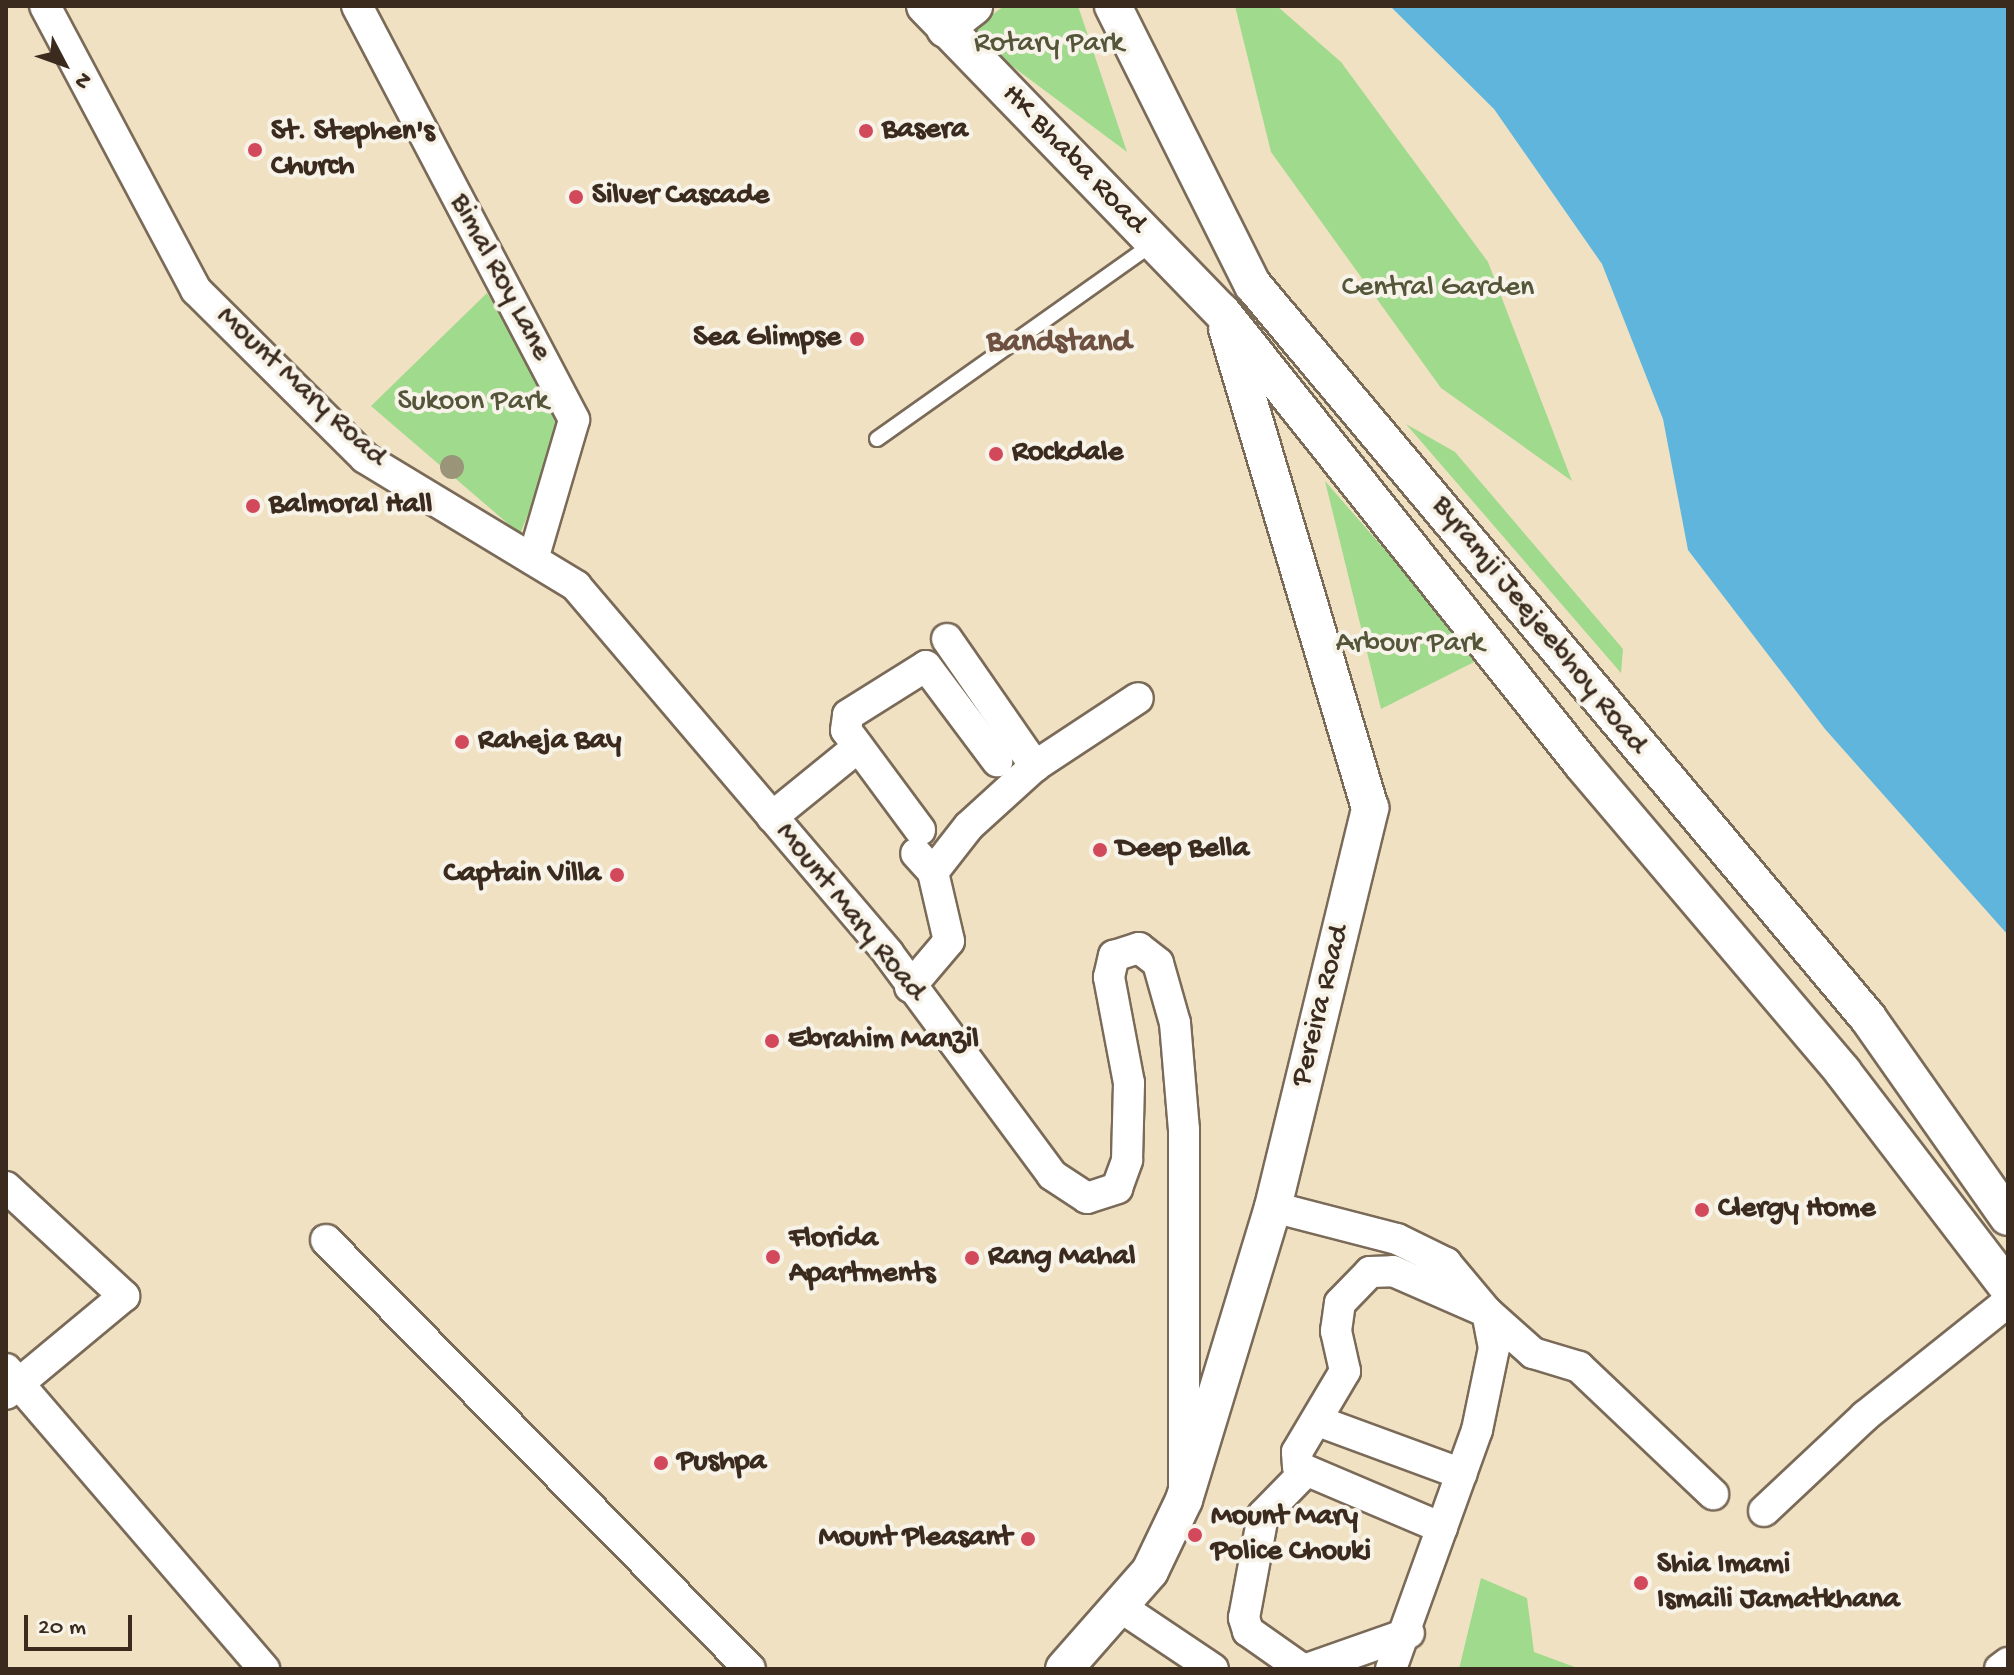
<!DOCTYPE html>
<style>
body{margin:0}
#map{position:relative;width:2014px;height:1675px;overflow:hidden;background:#f0e1c3;font-family:"Gochi Hand",sans-serif}
div>[style]{position:absolute}
.green>*{inset:0;background:#a0da8d}
.water>*{inset:0;background:#60b5dc}
.roads{filter:drop-shadow(2px 0 #7a6a58) drop-shadow(-2px 0 #7a6a58) drop-shadow(0 2px #7a6a58) drop-shadow(0 -2px #7a6a58)}
.service>*{height:14px;margin:-7px;padding:0 7px;transform-origin:7px;border-radius:7px;background:#fff}
.minor>*{height:30px;margin:-15px;padding:0 15px;transform-origin:15px;border-radius:15px;background:#fff}
.tertiary>*{height:36px;margin:-18px;padding:0 18px;transform-origin:18px;border-radius:18px;background:#fff}
.trees>*{width:24px;height:24px;margin:-12px;border-radius:50%;background:#9a9578}
.dots>*{width:22px;height:22px;translate:-50% -50%;box-sizing:border-box;border:4px solid #f7f3e8;border-radius:50%}
span{translate:-50% -50%;white-space:nowrap;text-align:center;line-height:1.15;-webkit-text-stroke:8px #f7f3e8;paint-order:stroke}
.park-label{font-size:30px;color:#54563a}
.poi-label{font-size:30px;color:#3b2a1e;font-weight:700}
.left{translate:0 -50%;text-align:left}
.right{translate:-100% -50%;text-align:right}
.street-label{font-size:30px;color:#3b2a1e}
.neighbourhood-label{font-size:32px;color:#6e5141;font-weight:700}
.frame{position:absolute;inset:0;border:8px solid #3b2a1e;pointer-events:none}
.north{position:absolute;left:24px;top:24px;width:80px;height:80px;-webkit-text-stroke:6px #f7f3e8;paint-order:stroke;rotate:131deg;font-size:22px;font-weight:700;line-height:32px;text-align:center;color:#3b2a1e}
.north::after{content:'';display:block;margin:auto;width:28px;height:36px;background:#3b2a1e;clip-path:polygon(50% 0,100% 100%,50% 72%,0 100%)}
.scale{position:absolute;left:24px;top:1615px;width:108px;height:36px;box-sizing:border-box;border:4px solid #3b2a1e;border-top:0;padding-left:10px;font-size:24px;line-height:28px;white-space:nowrap;color:#3b2a1e;-webkit-text-stroke:6px #f7f3e8;paint-order:stroke}
</style>
<div id="map">
<div class="green">
<div style="clip-path:polygon(1004px 6px,1078px 6px,1127px 152px,968px 33px)"></div>
<div style="clip-path:polygon(1235px 6px,1277px 6px,1341px 62px,1488px 262px,1572px 481px,1441px 388px,1271px 152px)"></div>
<div style="clip-path:polygon(487px 293px,565px 423px,520px 534px,371px 406px)"></div>
<div style="clip-path:polygon(1406px 424px,1455px 452px,1623px 649px,1621px 673px)"></div>
<div style="clip-path:polygon(1325px 481px,1480px 659px,1381px 709px)"></div>
<div style="clip-path:polygon(1481px 1578px,1527px 1598px,1534px 1652px,1580px 1669px,1459px 1669px)"></div>
</div>
<div class="water">
<div style="clip-path:polygon(1390px 6px,2008px 6px,2008px 935px,1825px 729px,1688px 550px,1663px 419px,1602px 264px,1494px 109px)"></div>
</div>
<div class="roads">
<div class="service">
<div style="left:877px;top:439px;width:339px;rotate:-35.3deg"></div>
</div>
<div class="minor">
<div style="left:45px;top:6px;width:322px;rotate:62deg"></div>
<div style="left:196px;top:290px;width:238px;rotate:44.8deg"></div>
<div style="left:365px;top:458px;width:247px;rotate:31.2deg"></div>
<div style="left:576px;top:586px;width:482px;rotate:49.6deg"></div>
<div style="left:888px;top:953px;width:276px;rotate:53.5deg"></div>
<div style="left:1052px;top:1175px;width:42px;rotate:33.3deg"></div>
<div style="left:1087px;top:1198px;width:32px;rotate:-18deg"></div>
<div style="left:1117px;top:1188px;width:30px;rotate:-70deg"></div>
<div style="left:1127px;top:1160px;width:77px;rotate:-88.5deg"></div>
<div style="left:1129px;top:1083px;width:108px;rotate:-100.7deg"></div>
<div style="left:1109px;top:977px;width:22px;rotate:-77deg"></div>
<div style="left:1114px;top:956px;width:26px;rotate:-18deg"></div>
<div style="left:1139px;top:948px;width:24px;rotate:38deg"></div>
<div style="left:1158px;top:963px;width:62px;rotate:74.2deg"></div>
<div style="left:1175px;top:1023px;width:107px;rotate:85.2deg"></div>
<div style="left:1184px;top:1130px;width:355px;rotate:90deg"></div>
<div style="left:357px;top:6px;width:467px;rotate:62.3deg"></div>
<div style="left:574px;top:420px;width:145px;rotate:106.4deg"></div>
<div style="left:947px;top:639px;width:155px;rotate:55.3deg"></div>
<div style="left:772px;top:817px;width:111px;rotate:-39.1deg"></div>
<div style="left:920px;top:830px;width:124px;rotate:-126.5deg"></div>
<div style="left:846px;top:730px;width:15px;rotate:-82deg"></div>
<div style="left:848px;top:715px;width:92px;rotate:-32.1deg"></div>
<div style="left:926px;top:666px;width:119px;rotate:53.2deg"></div>
<div style="left:933px;top:872px;width:58px;rotate:-52deg"></div>
<div style="left:969px;top:826px;width:89px;rotate:-42.3deg"></div>
<div style="left:1035px;top:766px;width:123px;rotate:-33.4deg"></div>
<div style="left:910px;top:987px;width:60px;rotate:-49.7deg"></div>
<div style="left:949px;top:941px;width:71px;rotate:-103.1deg"></div>
<div style="left:933px;top:872px;width:25px;rotate:-132deg"></div>
<div style="left:6px;top:1187px;width:161px;rotate:42.7deg"></div>
<div style="left:124px;top:1296px;width:153px;rotate:140.3deg"></div>
<div style="left:1273px;top:1207px;width:128px;rotate:14.5deg"></div>
<div style="left:1397px;top:1239px;width:55px;rotate:26.1deg"></div>
<div style="left:1446px;top:1263px;width:64px;rotate:50.1deg"></div>
<div style="left:1487px;top:1312px;width:37px;rotate:79deg"></div>
<div style="left:1494px;top:1348px;width:84px;rotate:101.7deg"></div>
<div style="left:1477px;top:1430px;width:254px;rotate:109.8deg"></div>
<div style="left:326px;top:1240px;width:603px;rotate:45.34deg"></div>
<div style="left:6px;top:1369px;width:396px;rotate:49.3deg"></div>
<div style="left:1318px;top:1421px;width:153px;rotate:20.2deg"></div>
<div style="left:1764px;top:1511px;width:139px;rotate:-43.2deg"></div>
<div style="left:1865px;top:1416px;width:183px;rotate:-38.6deg"></div>
<div style="left:1442px;top:1528px;width:156px;rotate:-157deg"></div>
<div style="left:1298px;top:1467px;width:15px;rotate:-94deg"></div>
<div style="left:1297px;top:1452px;width:94px;rotate:-59.3deg"></div>
<div style="left:1345px;top:1371px;width:41px;rotate:-102.7deg"></div>
<div style="left:1336px;top:1331px;width:28px;rotate:-82deg"></div>
<div style="left:1340px;top:1303px;width:43px;rotate:-45.9deg"></div>
<div style="left:1370px;top:1272px;width:23px;rotate:-2deg"></div>
<div style="left:1393px;top:1271px;width:103px;rotate:23.6deg"></div>
<div style="left:1487px;top:1312px;width:62px;rotate:41.7deg"></div>
<div style="left:1533px;top:1353px;width:48px;rotate:16.9deg"></div>
<div style="left:1579px;top:1367px;width:185px;rotate:43.5deg"></div>
<div style="left:1119px;top:1606px;width:113px;rotate:33.8deg"></div>
<div style="left:1302px;top:1669px;width:66px;rotate:-144.9deg"></div>
<div style="left:1248px;top:1631px;width:14px;rotate:-107deg"></div>
<div style="left:1244px;top:1618px;width:105px;rotate:-79.5deg"></div>
<div style="left:1263px;top:1515px;width:57px;rotate:-45.7deg"></div>
<div style="left:1307px;top:1669px;width:108px;rotate:-19.4deg"></div>
<div style="left:2000px;top:1669px;width:10px;rotate:-37deg"></div>
</div>
<div class="tertiary">
<div style="left:925px;top:6px;width:426px;rotate:45.9deg"></div>
<div style="left:1222px;top:312px;width:579px;rotate:51.45deg"></div>
<div style="left:1583px;top:765px;width:402px;rotate:49.7deg"></div>
<div style="left:1843px;top:1072px;width:272px;rotate:52.6deg"></div>
<div style="left:1113px;top:6px;width:312px;rotate:63.4deg"></div>
<div style="left:1253px;top:285px;width:957px;rotate:50deg"></div>
<div style="left:1868px;top:1018px;width:243px;rotate:54.9deg"></div>
<div style="left:945px;top:29px;width:37px;rotate:-38deg"></div>
<div style="left:1064px;top:1669px;width:130px;rotate:-48.7deg"></div>
<div style="left:1150px;top:1571px;width:79px;rotate:-64.4deg"></div>
<div style="left:1184px;top:1500px;width:306px;rotate:-73.1deg"></div>
<div style="left:1273px;top:1207px;width:411px;rotate:-76.3deg"></div>
<div style="left:1370px;top:808px;width:500px;rotate:-106.6deg"></div>
</div>
</div>
<div class="trees">
<div style="left:452px;top:467px"></div>
</div>
<div class="dots">
<div style="left:866px;top:131px;background:#d1495b"></div>
<div style="left:255px;top:150px;background:#d1495b"></div>
<div style="left:576px;top:197px;background:#d1495b"></div>
<div style="left:857px;top:339px;background:#d1495b"></div>
<div style="left:996px;top:454px;background:#d1495b"></div>
<div style="left:253px;top:506px;background:#d1495b"></div>
<div style="left:462px;top:742px;background:#d1495b"></div>
<div style="left:1100px;top:850px;background:#d1495b"></div>
<div style="left:617px;top:875px;background:#d1495b"></div>
<div style="left:772px;top:1041px;background:#d1495b"></div>
<div style="left:1702px;top:1210px;background:#d1495b"></div>
<div style="left:773px;top:1257px;background:#d1495b"></div>
<div style="left:972px;top:1258px;background:#d1495b"></div>
<div style="left:661px;top:1463px;background:#d1495b"></div>
<div style="left:1195px;top:1535px;background:#d1495b"></div>
<div style="left:1028px;top:1539px;background:#d1495b"></div>
<div style="left:1641px;top:1583px;background:#d1495b"></div>
</div>
<div class="park-label">
<span style="left:1049px;top:45px">Rotary Park</span>
<span style="left:1438px;top:289px">Central Garden</span>
<span style="left:473px;top:403px">Sukoon Park</span>
<span style="left:1410px;top:645px">Arbour Park</span>
</div>
<div class="poi-label">
<span class="left" style="left:882px;top:131px">Basera</span>
<span class="left" style="left:271px;top:150px">St. Stephen's<br>Church</span>
<span class="left" style="left:592px;top:197px">Silver Cascade</span>
<span class="right" style="left:841px;top:339px">Sea Glimpse</span>
<span class="left" style="left:1012px;top:454px">Rockdale</span>
<span class="left" style="left:269px;top:506px">Balmoral Hall</span>
<span class="left" style="left:478px;top:742px">Raheja Bay</span>
<span class="left" style="left:1116px;top:850px">Deep Bella</span>
<span class="right" style="left:601px;top:875px">Captain Villa</span>
<span class="left" style="left:788px;top:1041px">Ebrahim Manzil</span>
<span class="left" style="left:1718px;top:1210px">Clergy Home</span>
<span class="left" style="left:789px;top:1257px">Florida<br>Apartments</span>
<span class="left" style="left:988px;top:1258px">Rang Mahal</span>
<span class="left" style="left:677px;top:1463px">Pushpa</span>
<span class="left" style="left:1211px;top:1535px">Mount Mary<br>Police Chouki</span>
<span class="right" style="left:1012px;top:1539px">Mount Pleasant</span>
<span class="left" style="left:1657px;top:1583px">Shia Imami<br>Ismaili Jamatkhana</span>
</div>
<div class="street-label">
<span style="left:1073px;top:160px;rotate:46deg">HK Bhaba Road</span>
<span style="left:499px;top:278px;rotate:62deg">Bimal Roy Lane</span>
<span style="left:300px;top:388px;rotate:43deg">Mount Mary Road</span>
<span style="left:1538px;top:626px;rotate:51deg">Byramji Jeejeebhoy Road</span>
<span style="left:849px;top:913px;rotate:51deg">Mount Mary Road</span>
<span style="left:1322px;top:1006px;rotate:-76deg">Pereira Road</span>
</div>
<div class="neighbourhood-label">
<span style="left:1059px;top:343px">Bandstand</span>
</div>
<div class="frame"></div>
<div class="north">N</div>
<div class="scale">20 m</div>
</div>
